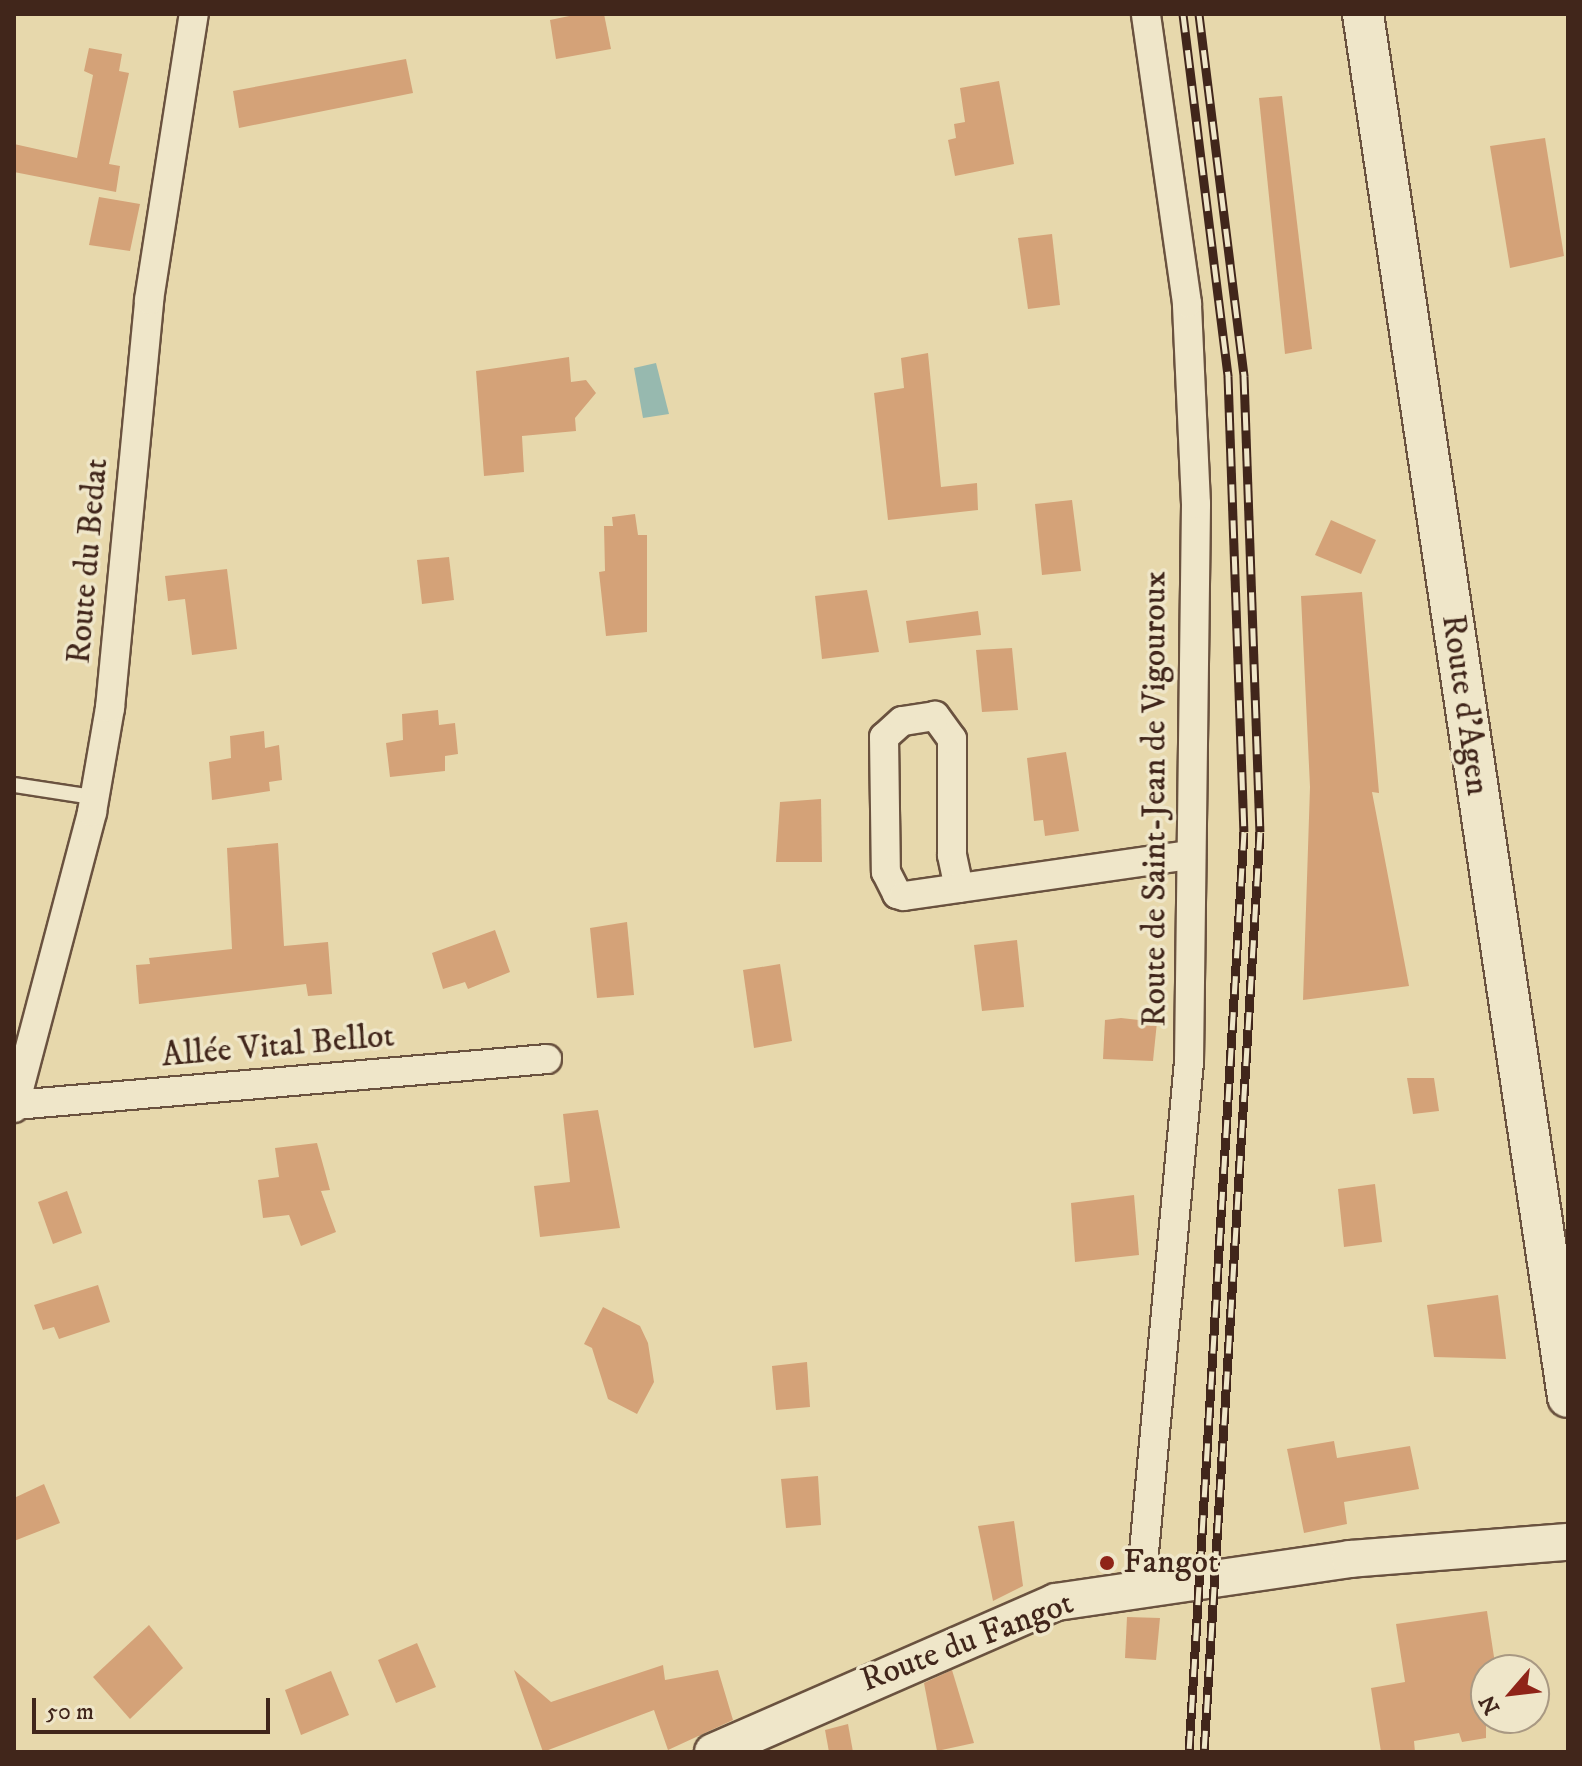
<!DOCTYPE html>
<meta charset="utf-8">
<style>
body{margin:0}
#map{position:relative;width:1582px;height:1766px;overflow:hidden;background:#e7d8ac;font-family:"IM FELL DW Pica",serif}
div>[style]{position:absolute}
.water>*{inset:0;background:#97b9af}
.building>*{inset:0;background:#d4a278}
.roads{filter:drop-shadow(2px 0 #6a523f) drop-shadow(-2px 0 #6a523f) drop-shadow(0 2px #6a523f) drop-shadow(0 -2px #6a523f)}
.service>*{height:14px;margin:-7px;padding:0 7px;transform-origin:7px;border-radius:7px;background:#efe6c9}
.minor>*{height:28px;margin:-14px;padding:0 14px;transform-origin:14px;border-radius:14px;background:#efe6c9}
.tertiary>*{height:36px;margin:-18px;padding:0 18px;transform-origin:18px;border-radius:18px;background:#efe6c9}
.secondary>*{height:40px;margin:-20px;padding:0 20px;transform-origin:20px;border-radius:20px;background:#efe6c9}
.rail>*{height:9px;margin-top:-4.5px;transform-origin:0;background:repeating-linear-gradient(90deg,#efe6c9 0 18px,#41261b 0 36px);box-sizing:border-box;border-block:2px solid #41261b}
.dots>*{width:22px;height:22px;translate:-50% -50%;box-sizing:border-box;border:4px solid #efe6c9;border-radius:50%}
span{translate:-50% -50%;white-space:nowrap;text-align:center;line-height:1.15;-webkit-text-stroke:7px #efe6c9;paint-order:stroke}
.street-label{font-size:34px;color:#41261b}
.poi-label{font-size:34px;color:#41261b}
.left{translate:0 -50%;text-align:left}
.frame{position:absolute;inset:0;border:16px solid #41261b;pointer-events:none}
.north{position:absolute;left:1470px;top:1654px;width:80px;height:80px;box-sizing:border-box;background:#efe6c9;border:2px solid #a99983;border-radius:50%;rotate:242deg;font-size:22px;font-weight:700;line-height:32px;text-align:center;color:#41261b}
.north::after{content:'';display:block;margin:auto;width:28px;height:36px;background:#8f2418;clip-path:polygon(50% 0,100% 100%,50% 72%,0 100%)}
.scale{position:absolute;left:32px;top:1698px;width:238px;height:36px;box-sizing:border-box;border:4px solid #41261b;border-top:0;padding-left:10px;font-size:24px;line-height:28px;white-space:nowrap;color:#41261b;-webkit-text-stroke:6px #efe6c9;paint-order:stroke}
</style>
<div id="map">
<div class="water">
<div style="clip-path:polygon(656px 363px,669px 414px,643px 418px,634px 368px)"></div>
</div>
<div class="building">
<div style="clip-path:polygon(579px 14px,604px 14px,611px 49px,556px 59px,550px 20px)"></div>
<div style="clip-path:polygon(89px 48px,122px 54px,119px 71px,129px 73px,109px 164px,120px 166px,116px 192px,14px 172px,14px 144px,77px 158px,93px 75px,84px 71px)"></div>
<div style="clip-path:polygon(406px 59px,413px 93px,239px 128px,233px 91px)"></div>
<div style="clip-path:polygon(999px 81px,1014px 164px,955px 176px,948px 140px,956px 138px,954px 124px,965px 122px,960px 88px)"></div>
<div style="clip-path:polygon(1282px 96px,1312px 349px,1285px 354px,1259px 98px)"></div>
<div style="clip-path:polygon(1545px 138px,1564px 256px,1510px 268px,1490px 146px)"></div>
<div style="clip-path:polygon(99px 197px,140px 204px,130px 251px,89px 245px)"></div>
<div style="clip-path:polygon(1052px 234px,1060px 305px,1028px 309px,1018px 238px)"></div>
<div style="clip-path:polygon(928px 353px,941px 487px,977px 483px,978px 510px,888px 520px,874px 393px,904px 388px,901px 358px)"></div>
<div style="clip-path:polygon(569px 357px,571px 382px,586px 380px,596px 393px,575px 418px,576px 431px,522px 436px,524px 472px,484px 476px,476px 371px)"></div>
<div style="clip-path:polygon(1072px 500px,1081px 571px,1042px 575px,1035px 504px)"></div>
<div style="clip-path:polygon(635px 514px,638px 535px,647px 535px,647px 632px,606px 636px,599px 572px,605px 571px,604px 526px,613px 526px,612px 517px)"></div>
<div style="clip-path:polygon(1331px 520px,1376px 540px,1361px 574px,1315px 555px)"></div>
<div style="clip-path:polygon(449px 557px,454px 600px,422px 604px,417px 560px)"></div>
<div style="clip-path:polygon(227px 569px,237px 649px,192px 655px,185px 599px,168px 601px,165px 576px)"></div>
<div style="clip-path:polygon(867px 590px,879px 652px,822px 659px,815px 596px)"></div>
<div style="clip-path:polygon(1362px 592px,1379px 793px,1372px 792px,1409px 986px,1303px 1000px,1310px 787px,1301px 596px)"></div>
<div style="clip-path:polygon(978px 611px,981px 635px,909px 643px,906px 621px)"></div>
<div style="clip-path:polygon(1012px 648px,1018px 710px,982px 712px,976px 650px)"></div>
<div style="clip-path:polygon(438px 710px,439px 725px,455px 723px,458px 754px,445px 756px,445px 771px,390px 777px,386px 743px,403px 740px,402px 714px)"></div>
<div style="clip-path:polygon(264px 731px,265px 748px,279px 745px,282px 780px,269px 782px,270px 791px,212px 800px,209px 762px,231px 758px,230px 736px)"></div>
<div style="clip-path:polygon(1066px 752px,1079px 831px,1045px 836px,1043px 820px,1034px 821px,1027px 758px)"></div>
<div style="clip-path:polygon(821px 799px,822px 862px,776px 862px,780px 802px)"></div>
<div style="clip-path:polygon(278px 843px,284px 946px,328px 942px,332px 994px,308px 996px,306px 984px,139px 1004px,136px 965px,150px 964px,149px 958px,232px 949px,227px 848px)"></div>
<div style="clip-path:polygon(627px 922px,634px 995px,597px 998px,590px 928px)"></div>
<div style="clip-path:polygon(495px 930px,510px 972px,468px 989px,465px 982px,443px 989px,432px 953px)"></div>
<div style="clip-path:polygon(1017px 940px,1024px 1007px,982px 1011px,974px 945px)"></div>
<div style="clip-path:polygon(780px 964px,792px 1041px,754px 1048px,743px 970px)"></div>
<div style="clip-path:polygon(1121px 1018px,1157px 1022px,1153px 1061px,1103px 1059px,1105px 1020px)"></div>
<div style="clip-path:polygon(1407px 1078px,1434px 1078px,1439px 1111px,1413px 1114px)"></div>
<div style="clip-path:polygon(598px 1110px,620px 1228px,540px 1237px,534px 1186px,570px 1182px,563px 1114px)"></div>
<div style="clip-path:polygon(317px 1143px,330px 1190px,321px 1191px,336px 1232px,301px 1246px,289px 1215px,263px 1218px,258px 1180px,279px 1177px,275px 1148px)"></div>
<div style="clip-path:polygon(1375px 1184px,1382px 1242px,1344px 1247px,1338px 1189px)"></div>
<div style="clip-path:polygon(67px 1191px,82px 1233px,53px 1244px,38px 1202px)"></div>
<div style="clip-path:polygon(1134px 1195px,1139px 1255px,1075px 1262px,1071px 1203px)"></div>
<div style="clip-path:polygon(98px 1285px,110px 1322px,59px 1339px,54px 1327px,43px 1330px,34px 1305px)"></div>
<div style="clip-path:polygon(1498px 1295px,1506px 1359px,1434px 1357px,1427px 1305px)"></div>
<div style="clip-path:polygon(603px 1307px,640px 1326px,648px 1343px,654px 1382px,637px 1414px,608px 1399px,592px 1348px,584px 1344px)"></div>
<div style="clip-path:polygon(807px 1362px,810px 1407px,776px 1410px,772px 1366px)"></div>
<div style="clip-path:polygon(1334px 1441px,1337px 1458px,1410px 1446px,1419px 1489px,1344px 1502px,1347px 1524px,1304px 1533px,1287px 1449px)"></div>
<div style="clip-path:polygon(818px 1476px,821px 1525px,786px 1528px,781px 1479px)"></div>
<div style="clip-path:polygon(44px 1484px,60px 1523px,14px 1541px,14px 1498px)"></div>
<div style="clip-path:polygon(1014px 1521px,1023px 1586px,993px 1601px,978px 1526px)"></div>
<div style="clip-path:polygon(1487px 1611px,1496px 1670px,1486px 1670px,1486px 1738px,1462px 1742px,1459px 1733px,1414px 1741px,1415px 1752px,1381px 1752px,1371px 1688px,1405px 1682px,1396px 1624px)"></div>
<div style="clip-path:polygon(1127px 1617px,1160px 1618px,1156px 1660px,1125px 1658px)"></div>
<div style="clip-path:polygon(149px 1625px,183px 1668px,130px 1719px,93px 1677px)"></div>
<div style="clip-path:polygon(417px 1643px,436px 1687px,396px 1703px,378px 1660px)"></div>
<div style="clip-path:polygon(663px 1665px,665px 1680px,718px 1670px,733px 1720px,668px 1750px,654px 1710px,543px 1752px,514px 1670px,551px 1702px)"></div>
<div style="clip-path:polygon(952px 1670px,974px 1743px,937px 1751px,924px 1683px)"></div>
<div style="clip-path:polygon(331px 1671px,349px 1715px,301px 1735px,285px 1690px)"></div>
<div style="clip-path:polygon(848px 1724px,853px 1752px,829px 1752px,825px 1730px)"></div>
</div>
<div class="roads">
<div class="service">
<div style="left:14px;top:785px;width:79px;rotate:8.7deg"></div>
</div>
<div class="minor">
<div style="left:959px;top:888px;width:34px;rotate:-102deg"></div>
<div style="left:952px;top:855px;width:116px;rotate:-90deg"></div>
<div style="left:952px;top:739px;width:29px;rotate:-126deg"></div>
<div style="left:935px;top:716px;width:33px;rotate:171deg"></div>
<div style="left:902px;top:721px;width:24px;rotate:138deg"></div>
<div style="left:884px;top:737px;width:135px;rotate:89.2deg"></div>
<div style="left:886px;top:872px;width:25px;rotate:63deg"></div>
<div style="left:897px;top:894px;width:7px;rotate:16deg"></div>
<div style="left:904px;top:896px;width:289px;rotate:-8.2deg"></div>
<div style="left:15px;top:1105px;width:534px;rotate:-4.94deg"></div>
<div style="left:14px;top:1108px;width:306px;rotate:-75.2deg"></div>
<div style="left:92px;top:812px;width:106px;rotate:-80.2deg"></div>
<div style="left:110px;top:708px;width:410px;rotate:-84.5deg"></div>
<div style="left:149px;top:300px;width:290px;rotate:-81.1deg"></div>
<div style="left:1141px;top:1585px;width:525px;rotate:-84.76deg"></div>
<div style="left:1189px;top:1062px;width:558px;rotate:-89.28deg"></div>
<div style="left:1196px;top:504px;width:201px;rotate:-92.6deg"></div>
<div style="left:1187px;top:303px;width:292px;rotate:-98.1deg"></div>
</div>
<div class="tertiary">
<div style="left:713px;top:1752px;width:374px;rotate:-23.6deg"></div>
<div style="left:1056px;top:1602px;width:297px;rotate:-8.3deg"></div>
<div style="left:1350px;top:1559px;width:219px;rotate:-4.5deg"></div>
</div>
<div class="secondary">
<div style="left:1363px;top:14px;width:1398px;rotate:81.57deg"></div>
</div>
</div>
<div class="rail">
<div style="left:1183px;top:14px;width:365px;rotate:82.9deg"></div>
<div style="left:1228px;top:376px;width:456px;rotate:88deg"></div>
<div style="left:1244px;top:832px;width:922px;rotate:93.42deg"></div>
<div style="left:1199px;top:14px;width:365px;rotate:82.9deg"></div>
<div style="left:1244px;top:376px;width:456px;rotate:88deg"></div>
<div style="left:1260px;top:832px;width:922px;rotate:93.48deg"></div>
</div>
<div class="dots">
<div style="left:1107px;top:1563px;background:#8f2418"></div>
</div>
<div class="street-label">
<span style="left:88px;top:561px;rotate:-85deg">Route du Bedat</span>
<span style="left:1465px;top:705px;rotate:82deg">Route d'Agen</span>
<span style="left:1155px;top:799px;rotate:-90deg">Route de Saint-Jean de Vigouroux</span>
<span style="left:278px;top:1046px;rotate:-5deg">Allée Vital Bellot</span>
<span style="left:967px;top:1642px;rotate:-21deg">Route du Fangot</span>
</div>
<div class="poi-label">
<span class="left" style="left:1123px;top:1563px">Fangot</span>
</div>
<div class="frame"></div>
<div class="north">N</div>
<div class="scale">50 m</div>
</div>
